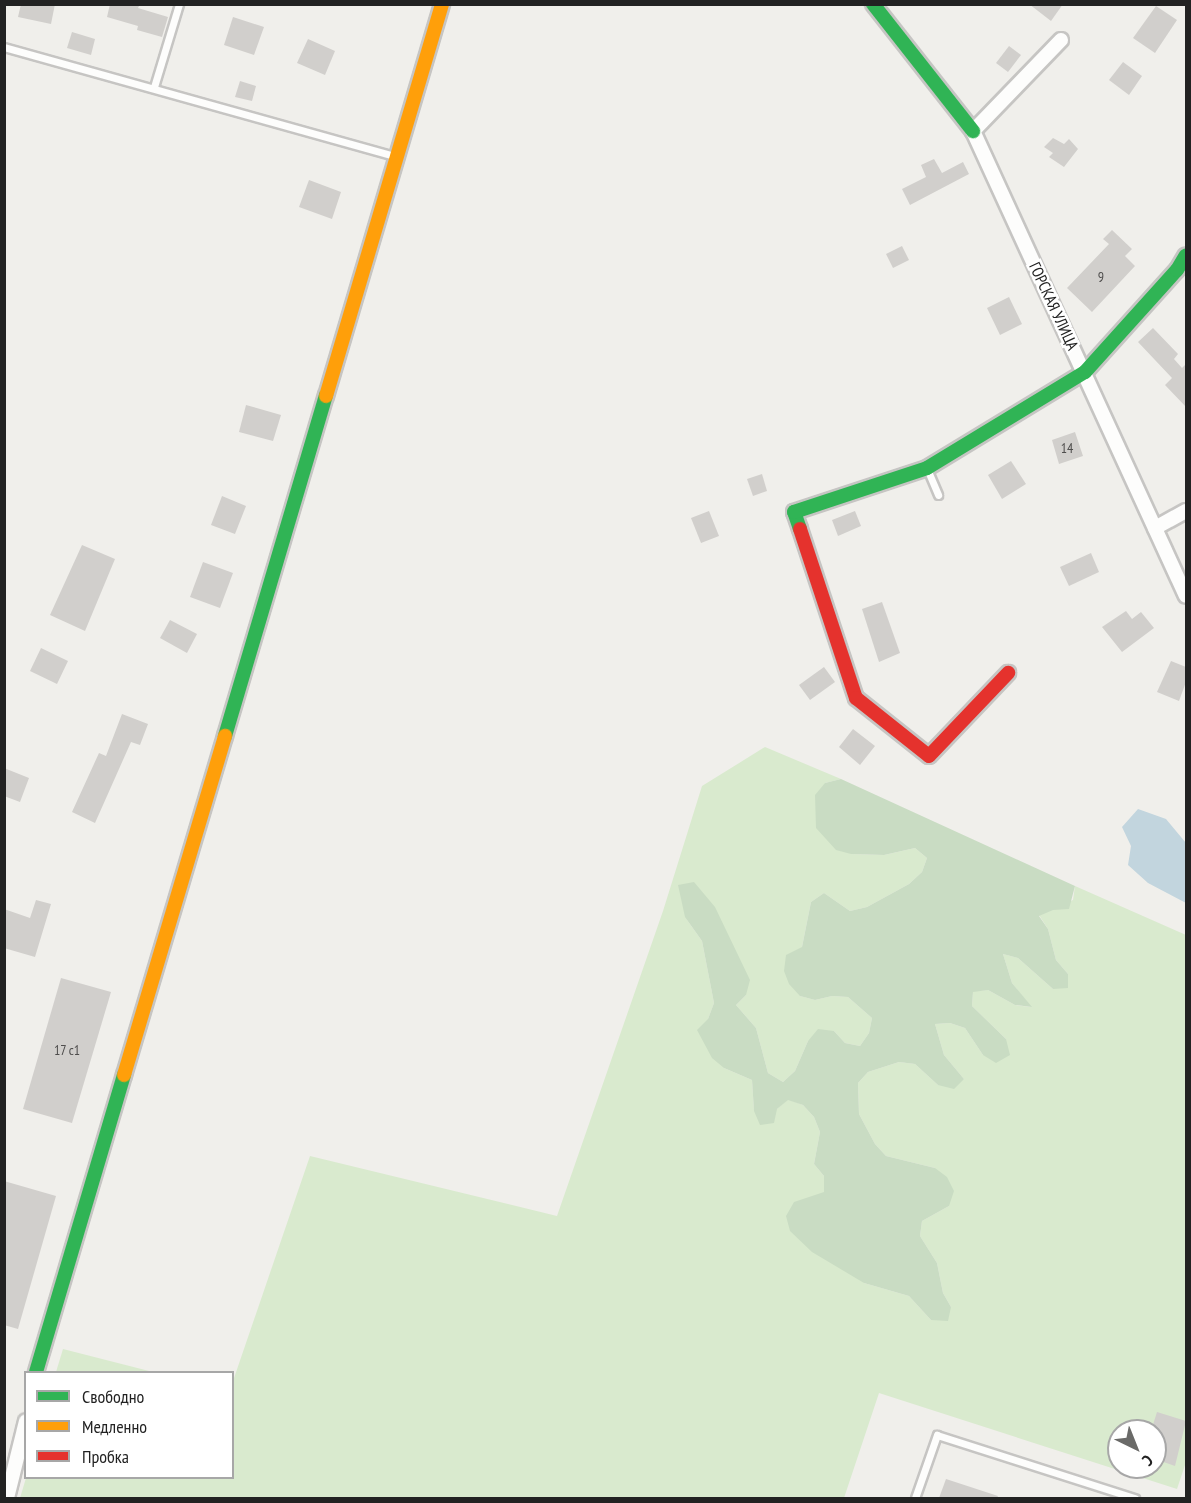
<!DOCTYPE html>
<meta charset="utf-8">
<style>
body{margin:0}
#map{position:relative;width:1191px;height:1503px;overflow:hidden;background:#f0efeb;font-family:"PT Sans Narrow",sans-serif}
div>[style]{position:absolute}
.grass>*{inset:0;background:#d9eace}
.forest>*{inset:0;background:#c9dcc3}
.water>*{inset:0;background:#c2d5de}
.building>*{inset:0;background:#d1cfcc}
.roads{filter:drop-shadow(2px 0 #c6c5c3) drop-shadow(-2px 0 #c6c5c3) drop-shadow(0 2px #c6c5c3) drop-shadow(0 -2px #c6c5c3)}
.lane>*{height:7px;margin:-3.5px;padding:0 3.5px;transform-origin:3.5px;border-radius:3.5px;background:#fdfdfc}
.street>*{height:14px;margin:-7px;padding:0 7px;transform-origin:7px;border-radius:7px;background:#fdfdfc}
.fast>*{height:14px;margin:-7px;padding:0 7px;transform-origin:7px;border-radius:7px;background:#30b455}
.slow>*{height:14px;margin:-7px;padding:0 7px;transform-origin:7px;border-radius:7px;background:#ff9f0a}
.jam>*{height:14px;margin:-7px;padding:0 7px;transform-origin:7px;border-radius:7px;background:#e5322d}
span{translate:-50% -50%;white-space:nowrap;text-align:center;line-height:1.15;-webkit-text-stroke:5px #fff;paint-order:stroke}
.number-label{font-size:14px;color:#4e4d4c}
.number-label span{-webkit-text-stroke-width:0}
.street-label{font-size:16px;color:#222}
.frame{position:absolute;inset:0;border:6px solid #222;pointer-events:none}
.legend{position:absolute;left:24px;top:1371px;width:210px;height:108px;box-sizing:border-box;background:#fff;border:2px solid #a7a7a7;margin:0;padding:8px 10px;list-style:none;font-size:18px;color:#222}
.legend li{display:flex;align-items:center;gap:12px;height:30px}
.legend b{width:30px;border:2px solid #a7a7a7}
.north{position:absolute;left:1107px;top:1419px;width:60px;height:60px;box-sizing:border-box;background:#fff;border:2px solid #a7a7a7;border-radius:50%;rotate:137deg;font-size:16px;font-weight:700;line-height:24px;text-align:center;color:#222}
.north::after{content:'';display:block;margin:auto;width:21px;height:27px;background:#6a6a68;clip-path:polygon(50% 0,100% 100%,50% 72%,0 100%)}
</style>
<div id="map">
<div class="grass">
<div style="clip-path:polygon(evenodd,765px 747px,841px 779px,825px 783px,851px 854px,884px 855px,915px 848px,927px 858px,922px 872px,909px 884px,867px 907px,850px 911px,824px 893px,811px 902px,802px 947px,800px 996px,815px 1000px,832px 996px,848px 997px,872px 1018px,869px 1033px,860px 1046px,845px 1043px,834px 1031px,808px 1041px,795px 1071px,783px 1082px,768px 1073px,756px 1028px,736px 1005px,746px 995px,685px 917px,702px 941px,714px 1003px,708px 1019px,724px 1068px,752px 1080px,754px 1110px,777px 1109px,788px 1099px,803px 1105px,814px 1117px,820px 1132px,814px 1164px,824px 1176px,824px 1193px,864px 1283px,909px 1296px,931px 1320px,951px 1307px,943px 1293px,937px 1263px,920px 1236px,922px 1221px,949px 1206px,935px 1168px,886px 1156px,875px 1144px,859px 1114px,858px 1083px,868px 1072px,899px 1062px,915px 1064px,938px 1085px,964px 1079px,944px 1055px,935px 1024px,950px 1023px,965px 1028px,983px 1055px,1006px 1039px,972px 1006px,973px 991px,988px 990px,1015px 1005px,1031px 1007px,1012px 983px,1003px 954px,1018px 958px,1053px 989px,1068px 974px,1056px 960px,1048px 929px,1039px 915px,1073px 900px,1075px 886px,1186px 935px,1186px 1462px,1177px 1489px,879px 1393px,844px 1498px,20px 1498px,26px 1478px,232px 1478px,233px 1381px,310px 1156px,557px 1216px,663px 911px,702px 786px,765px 747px,1119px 1431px,1155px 1431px,1155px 1467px,1119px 1467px,1119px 1431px)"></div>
<div style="clip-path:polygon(63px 1349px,153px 1372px,56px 1372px)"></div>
</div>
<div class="forest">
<div style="clip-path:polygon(841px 779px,1075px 886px,1069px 909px,1053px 910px,1039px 916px,1048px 929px,1056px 960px,1068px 974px,1068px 988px,1053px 989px,1018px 958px,1003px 954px,1012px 983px,1032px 1007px,1015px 1005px,988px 990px,973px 992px,972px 1006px,1006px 1039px,1010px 1055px,996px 1063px,983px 1055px,965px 1028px,950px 1023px,935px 1024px,944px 1055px,964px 1079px,954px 1089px,938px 1085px,915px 1064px,899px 1062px,868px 1072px,858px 1083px,859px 1114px,875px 1144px,886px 1156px,935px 1168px,947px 1177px,954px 1191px,949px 1206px,922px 1221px,920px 1236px,937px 1263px,943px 1293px,951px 1307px,948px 1321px,931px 1320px,909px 1296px,864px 1283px,812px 1252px,790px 1231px,786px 1216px,794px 1202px,824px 1192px,824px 1176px,814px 1164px,820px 1132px,814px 1117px,803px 1105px,788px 1100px,777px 1109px,774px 1123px,760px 1125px,754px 1111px,752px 1080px,724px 1068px,712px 1058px,697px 1030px,708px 1019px,714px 1003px,702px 941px,685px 917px,678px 885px,694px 882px,715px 907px,750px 980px,746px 995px,736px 1005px,756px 1028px,768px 1073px,783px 1082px,795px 1071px,808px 1041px,818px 1029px,834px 1031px,845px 1043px,860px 1046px,869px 1033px,872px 1018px,848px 997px,832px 996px,815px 1000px,800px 996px,789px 984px,784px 971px,786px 955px,802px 947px,811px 902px,824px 893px,850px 911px,867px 907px,909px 884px,922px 872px,927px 858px,915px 848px,884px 855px,851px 854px,836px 850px,816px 828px,815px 795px,825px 783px)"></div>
</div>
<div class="water">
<div style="clip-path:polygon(1138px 809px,1166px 819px,1186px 843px,1186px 903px,1148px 883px,1128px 865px,1131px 846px,1122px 827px)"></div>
</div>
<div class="building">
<div style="clip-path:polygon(21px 4px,55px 4px,51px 24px,18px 17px)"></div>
<div style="clip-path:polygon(110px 4px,140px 4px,138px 8px,168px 17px,162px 37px,137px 30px,138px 26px,107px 17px)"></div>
<div style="clip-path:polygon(1029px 4px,1063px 4px,1051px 21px)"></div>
<div style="clip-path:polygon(1156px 6px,1177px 20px,1155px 53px,1133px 38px)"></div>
<div style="clip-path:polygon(233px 17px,264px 27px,254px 55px,224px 45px)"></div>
<div style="clip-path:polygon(72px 32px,95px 39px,91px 55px,67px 48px)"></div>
<div style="clip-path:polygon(308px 39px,335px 51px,325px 75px,297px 63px)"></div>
<div style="clip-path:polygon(1009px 46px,1021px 55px,1008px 72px,996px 63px)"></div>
<div style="clip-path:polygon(1123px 62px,1142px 76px,1129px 95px,1109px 80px)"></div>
<div style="clip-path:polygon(240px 81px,256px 86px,252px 101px,235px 97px)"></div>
<div style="clip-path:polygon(1053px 138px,1064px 144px,1069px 139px,1078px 149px,1064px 167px,1049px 157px,1053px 153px,1044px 147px)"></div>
<div style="clip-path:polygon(934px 159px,942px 173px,963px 162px,969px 174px,910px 205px,902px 189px,926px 177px,921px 165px)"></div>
<div style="clip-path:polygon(309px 180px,341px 192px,332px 219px,299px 207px)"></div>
<div style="clip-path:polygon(1112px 230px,1132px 249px,1125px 256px,1135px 266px,1092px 312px,1067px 288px,1109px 244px,1103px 239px)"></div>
<div style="clip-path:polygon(902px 246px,909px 260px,893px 268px,886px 254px)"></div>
<div style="clip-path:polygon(1009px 297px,1022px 324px,1000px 335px,987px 308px)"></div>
<div style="clip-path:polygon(1153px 328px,1178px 354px,1174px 359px,1182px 368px,1186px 364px,1186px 407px,1165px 385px,1172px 378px,1138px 342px)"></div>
<div style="clip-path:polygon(246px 405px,281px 415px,273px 441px,239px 432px)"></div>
<div style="clip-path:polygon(1075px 432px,1083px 456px,1059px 464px,1052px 440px)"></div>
<div style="clip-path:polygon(1011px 461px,1026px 484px,1002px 499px,988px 475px)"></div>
<div style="clip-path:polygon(762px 474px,767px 491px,753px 496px,747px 479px)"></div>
<div style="clip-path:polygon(222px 496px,246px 506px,235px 534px,211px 525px)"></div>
<div style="clip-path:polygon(709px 511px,719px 536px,701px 543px,691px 518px)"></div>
<div style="clip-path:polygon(855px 511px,861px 526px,838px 536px,832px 520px)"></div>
<div style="clip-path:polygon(82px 545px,115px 559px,85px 631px,50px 615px)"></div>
<div style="clip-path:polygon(1091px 553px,1099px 572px,1069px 586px,1060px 567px)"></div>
<div style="clip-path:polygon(203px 562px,233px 573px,220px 608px,190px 597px)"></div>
<div style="clip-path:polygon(882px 602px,900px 653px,879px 662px,862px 609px)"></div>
<div style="clip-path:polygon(1126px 611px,1132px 619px,1141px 612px,1154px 628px,1122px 652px,1102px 627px)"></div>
<div style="clip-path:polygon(170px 620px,197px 634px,187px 653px,160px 638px)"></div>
<div style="clip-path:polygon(41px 648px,68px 661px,57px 684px,30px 671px)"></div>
<div style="clip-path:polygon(1171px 661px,1186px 667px,1186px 682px,1179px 701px,1157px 692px)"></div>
<div style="clip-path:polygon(824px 667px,835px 682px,810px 700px,799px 685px)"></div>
<div style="clip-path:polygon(122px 714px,148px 724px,140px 745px,131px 742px,95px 823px,72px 812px,99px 753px,106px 756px)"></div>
<div style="clip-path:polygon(853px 729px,875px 746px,860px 765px,839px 747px)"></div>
<div style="clip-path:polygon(4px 768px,29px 778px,20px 802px,4px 796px)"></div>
<div style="clip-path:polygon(36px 900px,51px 904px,35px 957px,4px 948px,4px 909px,30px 918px)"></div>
<div style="clip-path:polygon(61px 978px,111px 992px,72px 1123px,23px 1109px)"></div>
<div style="clip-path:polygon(4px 1181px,56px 1196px,18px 1329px,4px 1325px)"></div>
<div style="clip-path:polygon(1157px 1412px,1186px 1421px,1175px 1466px,1155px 1459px,1155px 1431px,1151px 1431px)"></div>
<div style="clip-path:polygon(946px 1479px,998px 1496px,997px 1498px,939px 1498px)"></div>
</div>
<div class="roads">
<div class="lane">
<div style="left:4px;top:47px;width:406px;rotate:15.6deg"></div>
<div style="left:154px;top:87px;width:87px;rotate:-73.2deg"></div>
<div style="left:928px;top:471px;width:26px;rotate:67deg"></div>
<div style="left:915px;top:1498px;width:67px;rotate:-70.8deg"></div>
<div style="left:937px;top:1435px;width:208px;rotate:17.7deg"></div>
</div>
<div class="street">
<div style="left:1061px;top:40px;width:127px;rotate:134deg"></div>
<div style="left:973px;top:131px;width:511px;rotate:65.39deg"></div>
<div style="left:1155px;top:528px;width:35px;rotate:-29deg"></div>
<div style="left:7px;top:1498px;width:79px;rotate:-76.1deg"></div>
</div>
<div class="fast">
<div style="left:873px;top:4px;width:162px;rotate:51.8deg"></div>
<div style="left:800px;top:529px;width:18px;rotate:-109deg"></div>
<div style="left:794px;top:512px;width:140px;rotate:-18.3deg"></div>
<div style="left:927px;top:468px;width:185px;rotate:-31.3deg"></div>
<div style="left:1085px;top:372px;width:137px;rotate:-48deg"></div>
<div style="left:1177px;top:270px;width:17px;rotate:-59deg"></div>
<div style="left:225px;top:736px;width:355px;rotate:-73.5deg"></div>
<div style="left:36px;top:1372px;width:310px;rotate:-73.5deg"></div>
</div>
<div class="slow">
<div style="left:326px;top:396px;width:409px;rotate:-73.5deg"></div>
<div style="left:124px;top:1075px;width:354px;rotate:-73.4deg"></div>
</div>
<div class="jam">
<div style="left:800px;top:529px;width:178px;rotate:71.7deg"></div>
<div style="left:856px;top:698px;width:93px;rotate:38.5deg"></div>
<div style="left:929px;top:756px;width:115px;rotate:-46.4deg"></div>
</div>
</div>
<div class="number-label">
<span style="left:1101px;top:277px">9</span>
<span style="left:1067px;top:448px">14</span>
<span style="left:67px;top:1050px">17 с1</span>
</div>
<div class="street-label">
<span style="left:1054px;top:306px;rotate:65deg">ГОРСКАЯ УЛИЦА</span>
</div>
<div class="frame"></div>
<ul class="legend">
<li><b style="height:8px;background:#30b455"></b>Свободно</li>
<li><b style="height:8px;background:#ff9f0a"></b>Медленно</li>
<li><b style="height:8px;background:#e5322d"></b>Пробка</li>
</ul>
<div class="north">С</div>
</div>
